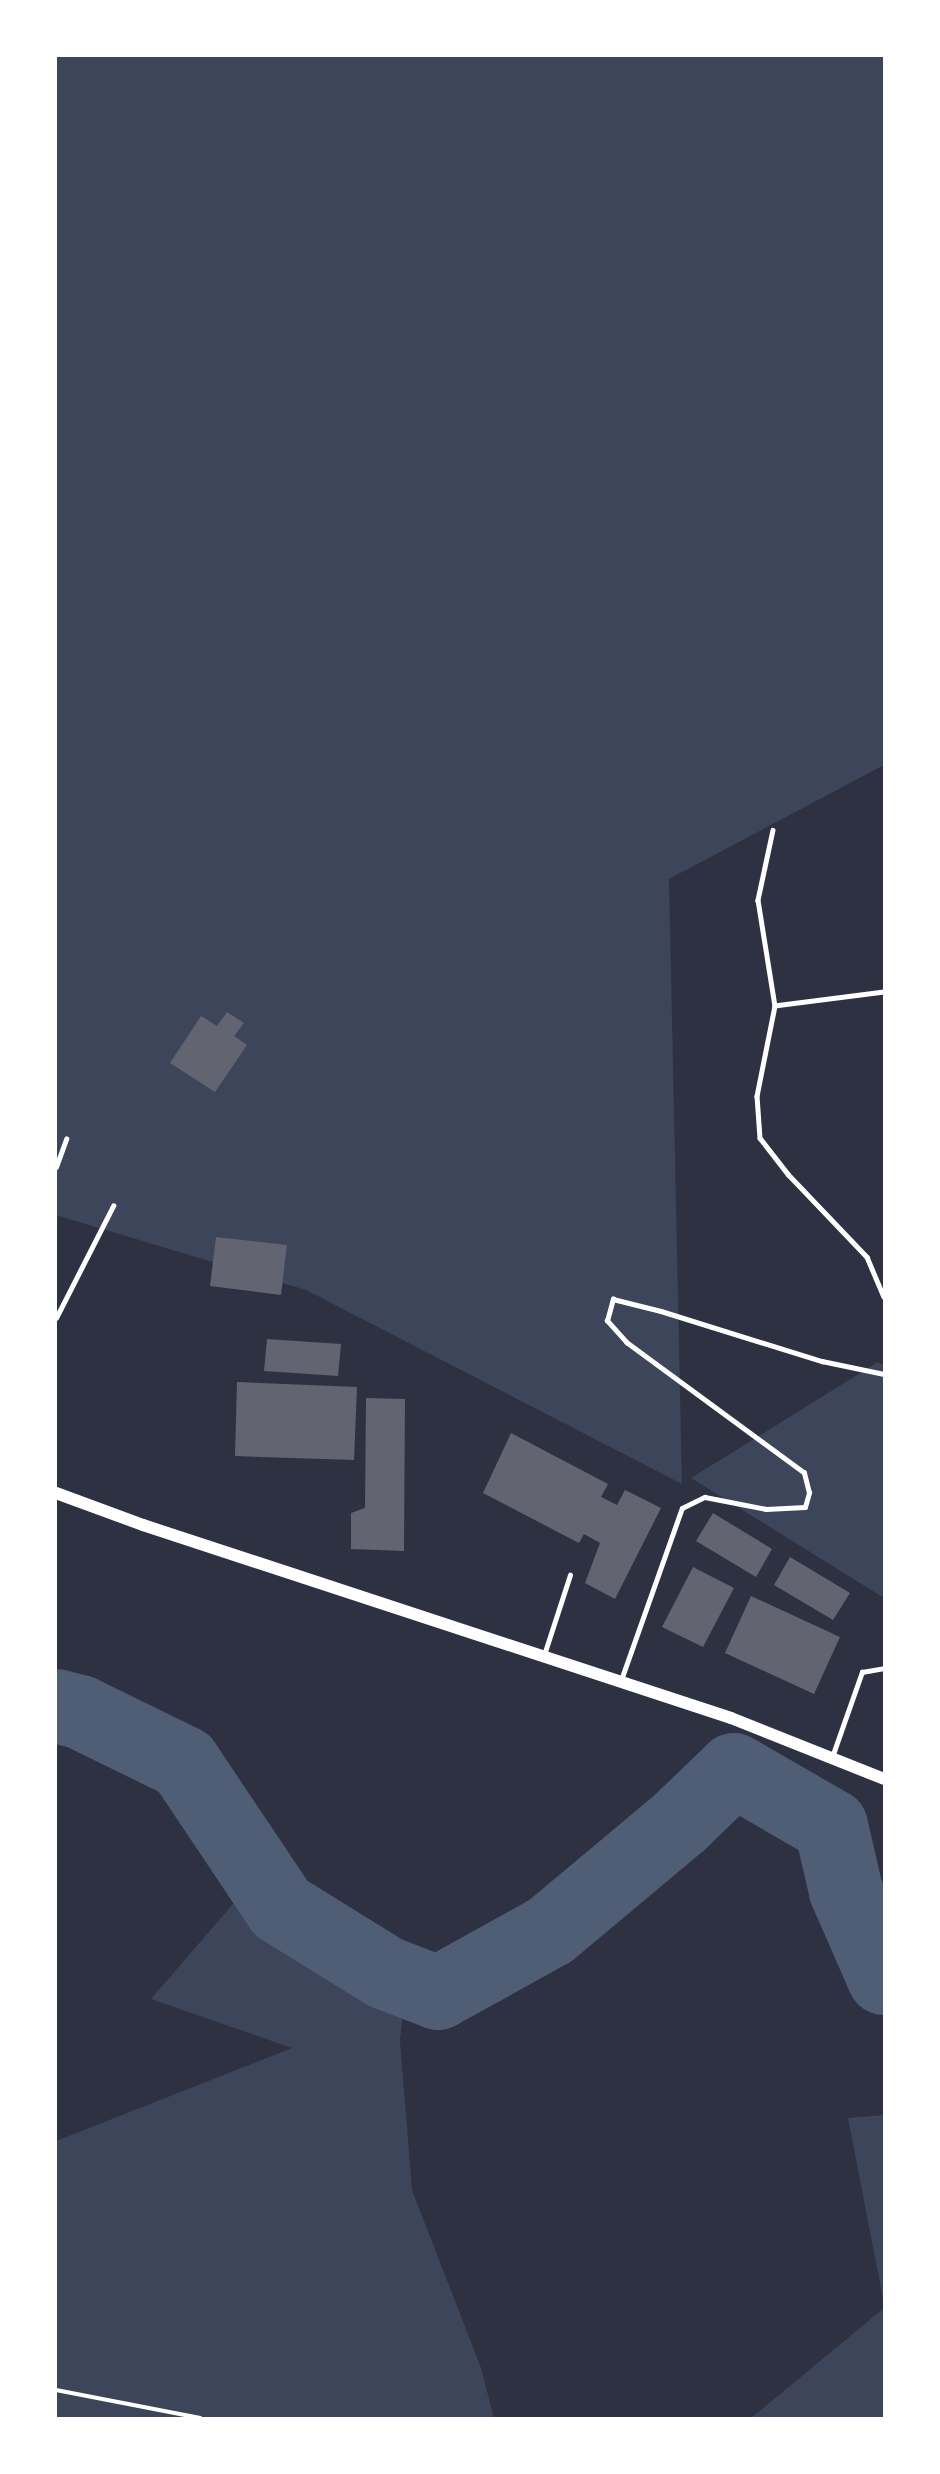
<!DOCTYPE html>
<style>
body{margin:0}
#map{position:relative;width:940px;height:2474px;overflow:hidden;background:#2d3142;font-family:Rubik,sans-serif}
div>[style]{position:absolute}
.green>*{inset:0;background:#3c4559}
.river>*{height:74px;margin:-37px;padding:0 37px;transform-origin:37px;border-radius:37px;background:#4f5d75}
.building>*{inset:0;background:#626471}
.path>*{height:4px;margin:-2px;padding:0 2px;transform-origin:2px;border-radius:2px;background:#fff}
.service>*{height:4.5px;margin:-2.25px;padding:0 2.25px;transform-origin:2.25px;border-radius:2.25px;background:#fff}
.secondary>*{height:12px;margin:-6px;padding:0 6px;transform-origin:6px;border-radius:6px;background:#fff}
span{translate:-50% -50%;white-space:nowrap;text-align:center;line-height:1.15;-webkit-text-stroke:4.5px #fff;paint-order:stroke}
.frame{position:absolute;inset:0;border:57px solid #fff;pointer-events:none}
</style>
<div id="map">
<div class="green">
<div style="clip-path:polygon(56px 56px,884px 56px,884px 765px,669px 879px,682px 1484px,306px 1290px,56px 1215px)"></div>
<div style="clip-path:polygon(878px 1362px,884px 1365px,884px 1598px,691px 1478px)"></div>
<div style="clip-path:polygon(270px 1861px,410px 1956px,400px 2040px,412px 2190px,481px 2368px,494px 2418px,56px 2418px,56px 2141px,292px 2048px,151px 1999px)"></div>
<div style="clip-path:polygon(884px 2115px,884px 2304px,848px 2118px)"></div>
<div style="clip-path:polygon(884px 2308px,884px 2418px,751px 2418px)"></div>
</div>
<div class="river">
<div style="left:56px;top:1706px;width:25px;rotate:14deg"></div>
<div style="left:80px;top:1712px;width:116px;rotate:26.1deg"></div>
<div style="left:184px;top:1763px;width:174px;rotate:56.2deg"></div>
<div style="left:281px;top:1908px;width:123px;rotate:31.8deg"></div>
<div style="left:386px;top:1973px;width:56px;rotate:21deg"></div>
<div style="left:438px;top:1993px;width:128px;rotate:-29deg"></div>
<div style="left:550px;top:1931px;width:168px;rotate:-39.9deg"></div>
<div style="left:679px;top:1823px;width:76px;rotate:-43.9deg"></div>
<div style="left:734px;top:1770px;width:112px;rotate:30deg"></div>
<div style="left:831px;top:1826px;width:67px;rotate:77deg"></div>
<div style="left:846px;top:1891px;width:95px;rotate:66.4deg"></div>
</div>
<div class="building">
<div style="clip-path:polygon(227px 1012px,244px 1023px,234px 1036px,247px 1045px,215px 1092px,170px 1063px,201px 1016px,217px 1026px)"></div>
<div style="clip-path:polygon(216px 1237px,287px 1245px,281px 1295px,210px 1286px)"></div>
<div style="clip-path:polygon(267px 1339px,341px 1344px,338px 1376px,264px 1371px)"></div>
<div style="clip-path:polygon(237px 1382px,357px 1387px,354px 1460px,235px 1456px)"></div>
<div style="clip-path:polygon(366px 1398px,405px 1399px,404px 1551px,351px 1549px,351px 1513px,365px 1508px)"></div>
<div style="clip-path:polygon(511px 1433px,608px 1484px,601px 1497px,617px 1505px,625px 1490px,661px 1508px,615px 1599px,585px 1583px,600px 1543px,584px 1534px,579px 1543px,483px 1493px)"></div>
<div style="clip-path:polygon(713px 1513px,772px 1549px,756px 1577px,696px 1541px)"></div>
<div style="clip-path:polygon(790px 1557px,850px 1593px,833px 1620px,774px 1585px)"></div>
<div style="clip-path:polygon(693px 1567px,734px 1588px,703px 1647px,662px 1627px)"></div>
<div style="clip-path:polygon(751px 1596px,840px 1637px,814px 1694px,725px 1653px)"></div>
</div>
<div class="path">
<div style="left:56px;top:2390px;width:147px;rotate:11deg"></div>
</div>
<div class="service">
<div style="left:773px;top:830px;width:72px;rotate:102.1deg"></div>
<div style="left:758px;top:900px;width:107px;rotate:80.9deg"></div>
<div style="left:884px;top:992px;width:110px;rotate:172.7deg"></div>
<div style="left:775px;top:1006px;width:92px;rotate:101.3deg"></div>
<div style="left:757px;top:1096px;width:42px;rotate:85.9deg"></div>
<div style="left:760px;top:1138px;width:46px;rotate:52.1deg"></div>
<div style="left:788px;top:1174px;width:115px;rotate:46.4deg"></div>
<div style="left:867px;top:1257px;width:43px;rotate:67deg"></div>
<div style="left:56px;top:1167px;width:30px;rotate:-70deg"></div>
<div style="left:56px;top:1318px;width:126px;rotate:-63deg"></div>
<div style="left:544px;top:1655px;width:84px;rotate:-72deg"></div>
<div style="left:621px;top:1680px;width:182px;rotate:-70.5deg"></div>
<div style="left:682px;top:1508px;width:25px;rotate:-26deg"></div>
<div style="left:705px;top:1497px;width:62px;rotate:11.1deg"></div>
<div style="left:766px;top:1509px;width:39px;rotate:-3deg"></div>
<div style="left:805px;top:1507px;width:15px;rotate:-74deg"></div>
<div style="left:809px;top:1493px;width:21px;rotate:-104deg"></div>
<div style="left:804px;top:1473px;width:220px;rotate:-143.7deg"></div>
<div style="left:627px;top:1343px;width:30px;rotate:-132deg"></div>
<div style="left:607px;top:1321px;width:23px;rotate:-75deg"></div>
<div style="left:613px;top:1299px;width:49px;rotate:14deg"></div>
<div style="left:661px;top:1311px;width:169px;rotate:17.3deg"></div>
<div style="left:822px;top:1361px;width:63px;rotate:11.8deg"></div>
<div style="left:832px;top:1757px;width:90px;rotate:-70.6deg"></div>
<div style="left:862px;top:1672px;width:22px;rotate:-10deg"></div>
</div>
<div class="secondary">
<div style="left:56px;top:1493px;width:93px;rotate:20.2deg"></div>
<div style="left:143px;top:1525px;width:619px;rotate:18.17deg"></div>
<div style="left:731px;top:1718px;width:165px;rotate:21.7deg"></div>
</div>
<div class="frame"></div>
</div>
